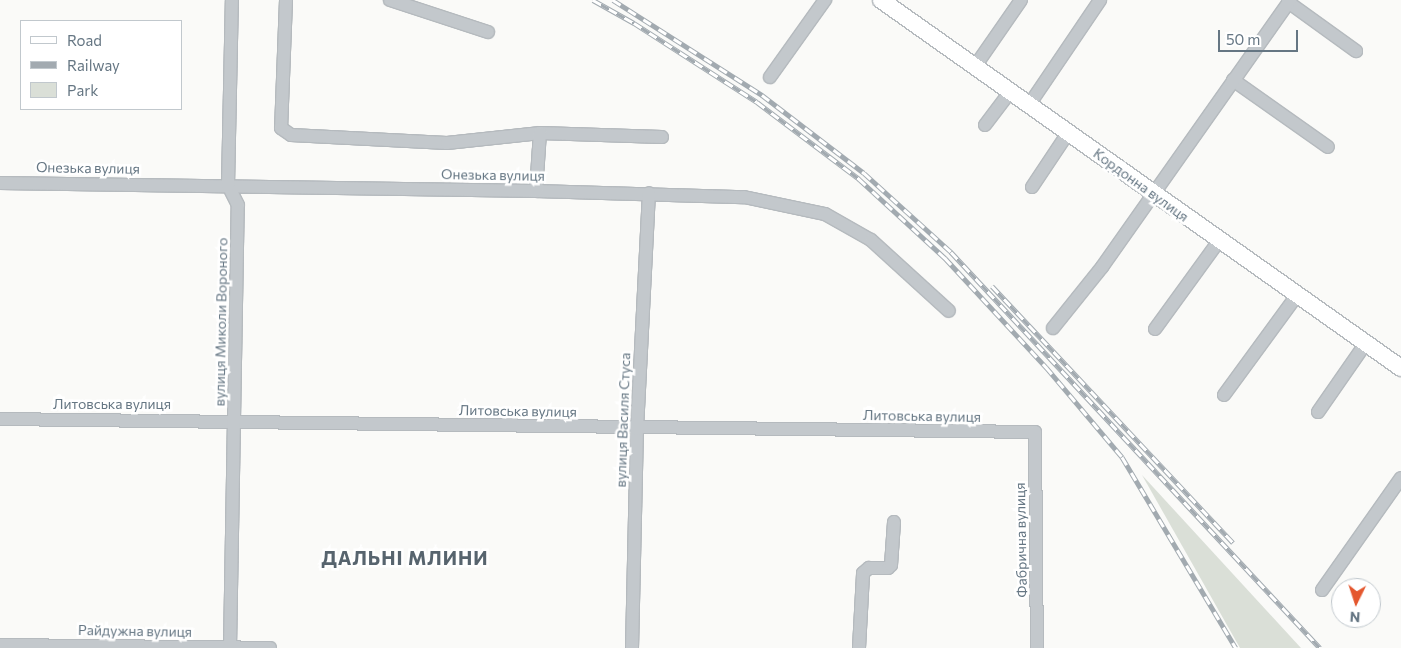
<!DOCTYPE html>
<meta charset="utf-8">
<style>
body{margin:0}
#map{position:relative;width:1401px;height:648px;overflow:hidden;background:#fafaf8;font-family:Commissioner,sans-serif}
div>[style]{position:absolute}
.green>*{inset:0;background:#dadfd7}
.roads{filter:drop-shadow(1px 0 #b5babe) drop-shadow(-1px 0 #b5babe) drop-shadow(0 1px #b5babe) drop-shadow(0 -1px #b5babe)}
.minor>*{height:12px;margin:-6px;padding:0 6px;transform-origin:6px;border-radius:6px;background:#c3c8cc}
.major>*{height:16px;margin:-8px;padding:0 8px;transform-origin:8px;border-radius:8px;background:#fff}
.rail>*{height:5px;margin-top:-2.5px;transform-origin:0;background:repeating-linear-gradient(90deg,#fff 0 9px,#a2aab0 0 18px);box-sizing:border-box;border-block:1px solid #a2aab0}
span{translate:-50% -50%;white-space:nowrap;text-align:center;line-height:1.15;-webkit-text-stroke:5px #fff;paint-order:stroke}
.street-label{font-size:14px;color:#657683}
.district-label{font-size:19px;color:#57646e;font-weight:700;letter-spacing:1px}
.legend{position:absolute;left:20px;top:20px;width:162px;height:90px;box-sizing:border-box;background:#fff;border:1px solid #c1c8cd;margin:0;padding:6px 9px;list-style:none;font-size:15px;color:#657683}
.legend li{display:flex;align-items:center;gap:10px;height:25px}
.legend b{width:25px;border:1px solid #c1c8cd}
.north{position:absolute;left:1331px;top:578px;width:50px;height:50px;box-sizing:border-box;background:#fff;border:1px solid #c1c8cd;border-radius:50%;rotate:184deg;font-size:14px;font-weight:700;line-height:20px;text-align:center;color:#657683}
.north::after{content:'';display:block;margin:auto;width:18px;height:22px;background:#e4572e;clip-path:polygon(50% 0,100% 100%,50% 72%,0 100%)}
.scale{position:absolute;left:1218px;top:30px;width:80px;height:22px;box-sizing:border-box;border:2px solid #657683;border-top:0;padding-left:6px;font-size:15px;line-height:18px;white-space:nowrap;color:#657683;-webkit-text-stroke:4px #fff;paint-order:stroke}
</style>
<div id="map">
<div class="green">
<div style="clip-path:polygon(1142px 475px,1301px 648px,1240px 648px)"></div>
</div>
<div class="roads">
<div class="minor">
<div style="left:286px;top:0;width:128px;rotate:92.2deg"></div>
<div style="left:281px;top:128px;width:12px;rotate:35deg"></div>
<div style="left:291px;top:135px;width:156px;rotate:2.9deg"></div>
<div style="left:447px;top:143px;width:94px;rotate:-6.1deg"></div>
<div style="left:540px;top:133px;width:122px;rotate:1.9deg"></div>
<div style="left:390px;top:0;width:103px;rotate:18.1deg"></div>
<div style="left:1288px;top:2px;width:84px;rotate:35.8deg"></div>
<div style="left:976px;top:65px;width:79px;rotate:-55.3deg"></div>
<div style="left:770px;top:77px;width:95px;rotate:-54.5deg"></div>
<div style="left:1233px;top:80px;width:116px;rotate:35.2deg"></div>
<div style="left:1029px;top:105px;width:127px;rotate:-55.9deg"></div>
<div style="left:985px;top:125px;width:41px;rotate:-52.9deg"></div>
<div style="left:0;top:183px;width:536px;rotate:0.86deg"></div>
<div style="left:536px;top:191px;width:208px;rotate:1.7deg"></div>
<div style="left:744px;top:197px;width:83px;rotate:11.9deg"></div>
<div style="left:825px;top:214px;width:53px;rotate:29.5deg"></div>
<div style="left:871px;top:240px;width:105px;rotate:42.3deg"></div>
<div style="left:1032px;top:187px;width:65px;rotate:-56.3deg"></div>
<div style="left:536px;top:191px;width:58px;rotate:-86.1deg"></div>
<div style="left:1053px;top:328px;width:78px;rotate:-51.2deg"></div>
<div style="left:1102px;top:267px;width:327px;rotate:-54.8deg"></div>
<div style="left:1155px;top:329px;width:109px;rotate:-54deg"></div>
<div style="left:1224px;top:395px;width:125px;rotate:-53.8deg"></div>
<div style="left:1318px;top:412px;width:84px;rotate:-55.2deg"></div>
<div style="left:0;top:419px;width:1035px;rotate:0.72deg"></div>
<div style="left:1035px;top:432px;width:216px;rotate:89.5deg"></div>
<div style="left:1322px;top:590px;width:137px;rotate:-54.8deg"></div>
<div style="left:0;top:645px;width:270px;rotate:0.6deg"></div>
<div style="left:230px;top:648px;width:443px;rotate:-89deg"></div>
<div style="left:238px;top:205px;width:22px;rotate:-117deg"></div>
<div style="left:228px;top:185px;width:185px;rotate:-88.8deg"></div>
<div style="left:632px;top:648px;width:219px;rotate:-88.7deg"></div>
<div style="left:637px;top:429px;width:236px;rotate:-87.1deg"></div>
<div style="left:859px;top:648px;width:75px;rotate:-86.9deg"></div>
<div style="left:863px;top:573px;width:8px;rotate:-40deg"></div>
<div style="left:869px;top:568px;width:19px"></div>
<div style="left:888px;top:568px;width:4px;rotate:-45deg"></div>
<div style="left:891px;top:565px;width:43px;rotate:-86deg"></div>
</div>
<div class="major">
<div style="left:881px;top:0;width:637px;rotate:35.29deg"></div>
</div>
</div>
<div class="rail">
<div style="left:593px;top:0;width:47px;rotate:29.3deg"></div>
<div style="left:634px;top:23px;width:146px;rotate:32.7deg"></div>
<div style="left:757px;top:102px;width:128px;rotate:37deg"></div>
<div style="left:859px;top:179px;width:117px;rotate:42.6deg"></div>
<div style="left:945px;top:258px;width:149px;rotate:47.2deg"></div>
<div style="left:1046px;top:367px;width:118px;rotate:49.8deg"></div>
<div style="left:1122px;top:457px;width:222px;rotate:59.2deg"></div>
<div style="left:613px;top:0;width:177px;rotate:32.5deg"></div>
<div style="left:762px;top:95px;width:128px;rotate:37.4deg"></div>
<div style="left:864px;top:173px;width:118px;rotate:42.2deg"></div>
<div style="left:951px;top:252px;width:541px;rotate:47.02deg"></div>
<div style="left:992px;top:286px;width:352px;rotate:46.8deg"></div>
</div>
<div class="street-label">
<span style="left:88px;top:168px;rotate:1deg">Онезька вулиця</span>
<span style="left:493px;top:175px;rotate:1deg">Онезька вулиця</span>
<span style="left:1141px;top:185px;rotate:36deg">Кордонна вулиця</span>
<span style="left:221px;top:322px;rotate:-89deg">вулиця Миколи Вороного</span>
<span style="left:112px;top:404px">Литовська вулиця</span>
<span style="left:518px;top:411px;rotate:1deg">Литовська вулиця</span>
<span style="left:922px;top:416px;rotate:1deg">Литовська вулиця</span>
<span style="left:623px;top:420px;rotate:-88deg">вулиця Василя Стуса</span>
<span style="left:1021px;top:540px;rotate:-91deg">Фабрична вулиця</span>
<span style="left:135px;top:631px;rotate:1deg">Райдужна вулиця</span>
</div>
<div class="district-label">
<span style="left:405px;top:558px">ДАЛЬНІ МЛИНИ</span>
</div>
<ul class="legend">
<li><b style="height:6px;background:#fff"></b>Road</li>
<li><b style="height:6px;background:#a2aab0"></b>Railway</li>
<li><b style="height:14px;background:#dadfd7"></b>Park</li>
</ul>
<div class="north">N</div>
<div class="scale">50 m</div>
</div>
